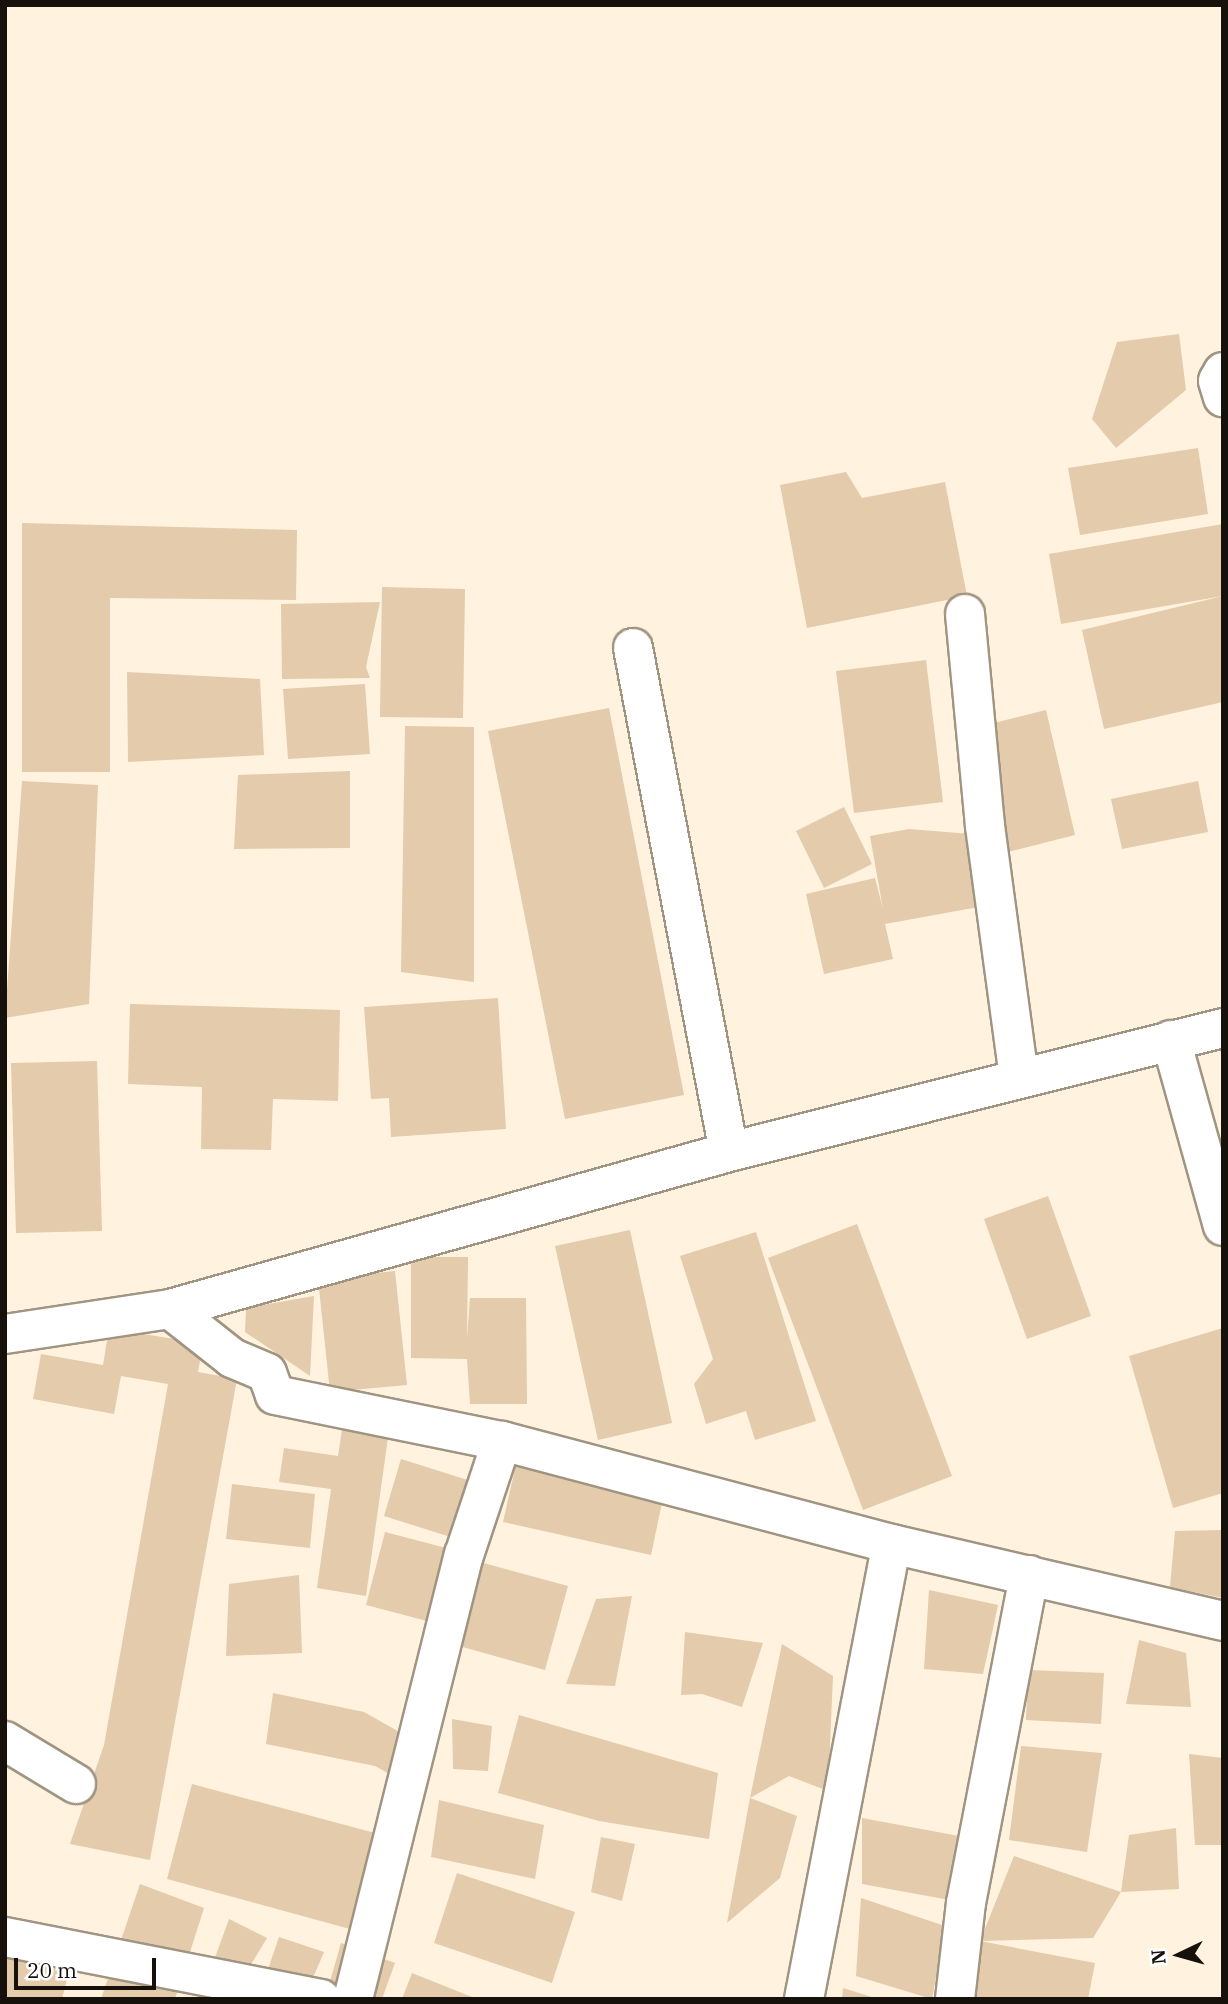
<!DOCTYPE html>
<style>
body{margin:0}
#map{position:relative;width:1228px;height:2004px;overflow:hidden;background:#fff2de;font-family:"IBM Plex Serif",serif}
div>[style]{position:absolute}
.building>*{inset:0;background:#e3cbab}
.roads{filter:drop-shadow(2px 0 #a09482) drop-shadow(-2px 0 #a09482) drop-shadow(0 2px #a09482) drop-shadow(0 -2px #a09482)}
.minor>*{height:38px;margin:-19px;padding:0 19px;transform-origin:19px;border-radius:19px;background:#fff}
.major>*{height:38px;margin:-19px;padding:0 19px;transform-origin:19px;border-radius:19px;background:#fff}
span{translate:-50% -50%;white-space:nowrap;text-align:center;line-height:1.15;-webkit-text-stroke:7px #fff;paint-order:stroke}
.frame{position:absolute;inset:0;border:7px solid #16110a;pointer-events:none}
.north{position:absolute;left:1144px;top:1920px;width:70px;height:70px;-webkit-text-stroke:5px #fff;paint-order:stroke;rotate:265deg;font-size:19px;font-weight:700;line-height:28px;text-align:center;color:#16110a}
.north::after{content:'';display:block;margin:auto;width:24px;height:32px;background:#16110a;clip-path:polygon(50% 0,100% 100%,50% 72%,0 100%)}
.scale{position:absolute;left:14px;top:1958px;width:142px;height:32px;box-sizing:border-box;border:4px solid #16110a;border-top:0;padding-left:9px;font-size:21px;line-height:24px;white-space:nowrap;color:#16110a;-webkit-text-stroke:5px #fff;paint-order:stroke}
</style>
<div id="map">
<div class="building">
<div style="clip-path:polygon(1179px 334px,1186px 390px,1116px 448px,1092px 419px,1117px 342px)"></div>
<div style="clip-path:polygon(1198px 448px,1208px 514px,1080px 535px,1068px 468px)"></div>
<div style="clip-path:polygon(846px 472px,862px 498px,945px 482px,967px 596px,807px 628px,780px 485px)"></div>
<div style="clip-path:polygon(22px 523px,297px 530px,296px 600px,110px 598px,110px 772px,22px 772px)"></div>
<div style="clip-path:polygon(1223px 524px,1223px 596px,1061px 624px,1049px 554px)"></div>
<div style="clip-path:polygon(382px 587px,465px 589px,463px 718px,380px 717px)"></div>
<div style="clip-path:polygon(1223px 596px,1223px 702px,1104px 729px,1082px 630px)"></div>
<div style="clip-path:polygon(380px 602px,366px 667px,370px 678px,282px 679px,281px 604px)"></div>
<div style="clip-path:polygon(926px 660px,943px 802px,854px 813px,836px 671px)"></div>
<div style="clip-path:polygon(127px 672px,260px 679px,264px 755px,128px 762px)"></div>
<div style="clip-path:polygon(365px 684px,370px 754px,288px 759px,283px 689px)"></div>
<div style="clip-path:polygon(609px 708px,684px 1095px,565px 1119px,488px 731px)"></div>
<div style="clip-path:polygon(1046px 710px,1075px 835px,1008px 852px,978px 727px)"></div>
<div style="clip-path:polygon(405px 726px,474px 727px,474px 982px,401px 972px)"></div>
<div style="clip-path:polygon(350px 771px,350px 848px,234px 849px,238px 775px)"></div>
<div style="clip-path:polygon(22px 781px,98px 785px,89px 1004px,5px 1018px)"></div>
<div style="clip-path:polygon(1198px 781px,1208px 832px,1122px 849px,1111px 799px)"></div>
<div style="clip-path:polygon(844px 807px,872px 864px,824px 888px,796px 831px)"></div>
<div style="clip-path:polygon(909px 829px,971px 834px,984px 906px,885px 924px,893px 959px,824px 974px,806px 894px,875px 878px,883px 909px,870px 836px)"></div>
<div style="clip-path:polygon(498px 998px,506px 1129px,391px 1137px,389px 1098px,371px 1099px,364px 1007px)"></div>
<div style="clip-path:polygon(130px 1004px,340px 1010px,338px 1101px,273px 1099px,271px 1150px,201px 1149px,202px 1087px,128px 1084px)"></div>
<div style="clip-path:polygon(97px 1061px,102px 1231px,16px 1233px,11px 1063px)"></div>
<div style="clip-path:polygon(1048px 1196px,1091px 1316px,1027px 1339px,984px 1219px)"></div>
<div style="clip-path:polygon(857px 1224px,952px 1476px,863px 1510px,768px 1258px)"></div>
<div style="clip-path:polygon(630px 1230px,672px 1423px,598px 1440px,555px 1246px)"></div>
<div style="clip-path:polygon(756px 1232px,816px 1421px,755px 1440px,746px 1411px,706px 1424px,694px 1384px,713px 1359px,680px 1256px)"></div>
<div style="clip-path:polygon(411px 1257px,468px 1257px,467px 1338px,470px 1298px,526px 1298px,527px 1404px,470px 1404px,467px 1359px,411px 1358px)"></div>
<div style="clip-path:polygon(395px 1271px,407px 1385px,330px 1392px,318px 1279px)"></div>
<div style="clip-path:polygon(314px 1296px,310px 1376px,245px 1332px,246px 1308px)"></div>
<div style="clip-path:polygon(109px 1328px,203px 1344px,198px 1372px,237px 1379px,150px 1860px,70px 1844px,104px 1745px,168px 1384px,121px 1376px,114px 1414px,33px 1399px,41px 1354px,103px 1365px)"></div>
<div style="clip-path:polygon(1223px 1328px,1223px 1493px,1173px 1508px,1129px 1356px)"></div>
<div style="clip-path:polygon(343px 1423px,389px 1430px,366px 1596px,317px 1588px,331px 1489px,279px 1482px,284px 1448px,338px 1456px)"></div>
<div style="clip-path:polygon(401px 1459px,474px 1482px,457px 1539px,384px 1516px)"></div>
<div style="clip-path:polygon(517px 1460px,664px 1493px,651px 1555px,503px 1522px)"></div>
<div style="clip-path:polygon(232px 1484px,315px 1494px,310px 1548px,226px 1539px)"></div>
<div style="clip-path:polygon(1223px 1530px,1223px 1598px,1170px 1587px,1175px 1531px)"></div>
<div style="clip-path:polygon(385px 1532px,450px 1549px,431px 1622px,366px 1605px)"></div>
<div style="clip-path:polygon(480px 1562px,568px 1586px,545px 1670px,459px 1646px)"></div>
<div style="clip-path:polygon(299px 1575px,302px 1653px,226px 1656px,229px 1584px)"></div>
<div style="clip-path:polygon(929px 1590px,998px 1605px,983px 1674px,924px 1669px)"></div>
<div style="clip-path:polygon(632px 1596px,615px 1686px,566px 1684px,596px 1599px)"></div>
<div style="clip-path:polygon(685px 1632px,763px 1643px,742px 1707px,702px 1694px,681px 1695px)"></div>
<div style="clip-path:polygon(1139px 1640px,1186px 1653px,1191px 1707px,1126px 1704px)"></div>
<div style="clip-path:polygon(782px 1644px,833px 1676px,828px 1791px,789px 1776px,750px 1798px)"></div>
<div style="clip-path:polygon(1028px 1670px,1104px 1673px,1101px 1724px,1026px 1720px)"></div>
<div style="clip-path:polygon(273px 1693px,364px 1712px,403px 1734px,395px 1777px,375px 1766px,266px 1744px)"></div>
<div style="clip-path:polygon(519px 1715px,718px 1773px,709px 1839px,599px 1821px,498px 1793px)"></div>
<div style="clip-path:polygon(452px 1719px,492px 1726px,488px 1771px,453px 1769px)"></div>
<div style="clip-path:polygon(1021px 1746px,1102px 1753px,1087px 1852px,1009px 1840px)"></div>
<div style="clip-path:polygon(1189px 1754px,1223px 1758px,1223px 1845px,1195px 1845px)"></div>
<div style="clip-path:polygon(192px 1784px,386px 1836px,361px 1932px,167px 1879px)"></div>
<div style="clip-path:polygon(750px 1798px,797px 1816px,780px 1878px,727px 1923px)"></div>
<div style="clip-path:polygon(439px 1800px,544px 1825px,535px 1879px,431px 1857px)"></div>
<div style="clip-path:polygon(862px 1818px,959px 1836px,966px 1903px,862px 1884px)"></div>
<div style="clip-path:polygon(1176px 1828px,1179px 1889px,1121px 1892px,1093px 1938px,980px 1941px,1014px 1856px,1121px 1892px,1129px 1835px)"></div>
<div style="clip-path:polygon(601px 1837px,635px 1844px,622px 1901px,591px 1892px)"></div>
<div style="clip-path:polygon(457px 1873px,575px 1912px,552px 1983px,434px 1943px)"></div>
<div style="clip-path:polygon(140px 1884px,204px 1908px,175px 1999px,101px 1999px)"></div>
<div style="clip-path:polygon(861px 1898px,945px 1926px,932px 1999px,856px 1976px)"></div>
<div style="clip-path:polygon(229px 1919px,267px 1938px,230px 1999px,200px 1999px)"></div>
<div style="clip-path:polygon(279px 1937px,324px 1952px,304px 1999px,258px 1999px)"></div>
<div style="clip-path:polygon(980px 1941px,1095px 1963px,1088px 1999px,969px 1999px)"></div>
<div style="clip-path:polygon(341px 1943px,395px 1963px,382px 1999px,325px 1999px)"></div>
<div style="clip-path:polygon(5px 1958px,69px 1972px,62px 1999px,5px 1999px)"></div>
<div style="clip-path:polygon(412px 1973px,477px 1999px,402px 1999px)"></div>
<div style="clip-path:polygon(843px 1988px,875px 1998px,875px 1999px,842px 1999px)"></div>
</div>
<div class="roads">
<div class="minor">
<div style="left:1223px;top:372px;width:10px;rotate:119deg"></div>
<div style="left:1218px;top:381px;width:17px;rotate:73deg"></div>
<div style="left:965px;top:614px;width:213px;rotate:84.6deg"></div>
<div style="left:985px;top:826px;width:252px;rotate:82.3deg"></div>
<div style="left:633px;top:648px;width:513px;rotate:79.22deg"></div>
<div style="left:1171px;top:1040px;width:193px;rotate:74.4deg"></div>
<div style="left:170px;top:1309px;width:79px;rotate:38.3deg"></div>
<div style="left:232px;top:1358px;width:38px;rotate:23deg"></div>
<div style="left:267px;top:1373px;width:23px;rotate:70deg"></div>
<div style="left:275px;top:1395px;width:232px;rotate:11.5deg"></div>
<div style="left:502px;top:1441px;width:403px;rotate:14.8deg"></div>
<div style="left:892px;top:1544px;width:340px;rotate:13.1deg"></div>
<div style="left:5px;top:1741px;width:83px;rotate:31.2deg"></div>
<div style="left:5px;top:1937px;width:322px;rotate:11.1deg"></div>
<div style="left:353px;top:1999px;width:458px;rotate:-76deg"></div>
<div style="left:464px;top:1555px;width:120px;rotate:-71.6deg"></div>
<div style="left:804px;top:1999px;width:463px;rotate:-79.1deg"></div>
<div style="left:955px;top:1999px;width:97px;rotate:-83.5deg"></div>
<div style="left:966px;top:1903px;width:334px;rotate:-79.1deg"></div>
</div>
<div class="major">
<div style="left:5px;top:1334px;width:167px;rotate:-8.6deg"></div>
<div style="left:170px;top:1309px;width:581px;rotate:-15.69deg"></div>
<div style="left:729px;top:1152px;width:509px;rotate:-14.09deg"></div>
</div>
</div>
<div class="frame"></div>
<div class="north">N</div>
<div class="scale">20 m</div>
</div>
